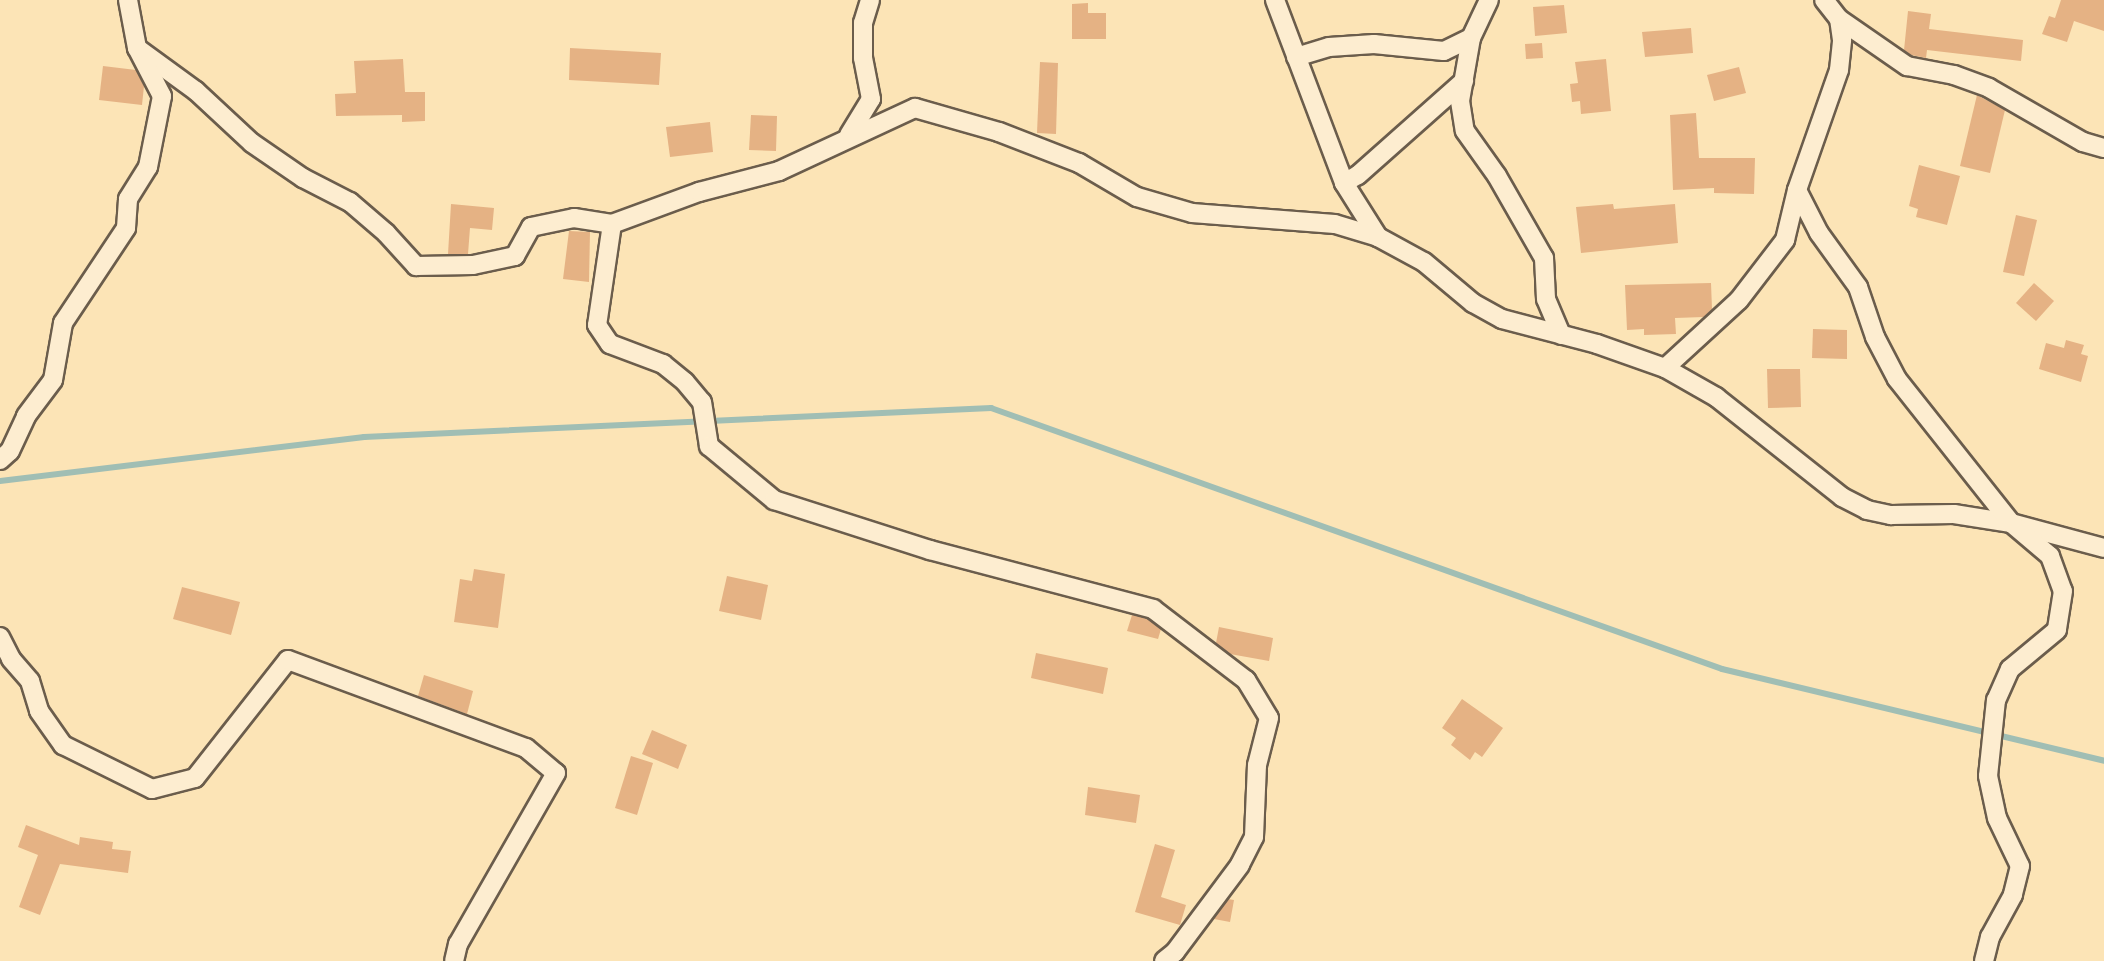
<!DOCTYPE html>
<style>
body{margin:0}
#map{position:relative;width:2104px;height:961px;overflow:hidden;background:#fce4b6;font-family:"EB Garamond",serif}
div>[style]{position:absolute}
.stream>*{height:6px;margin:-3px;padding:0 3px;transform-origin:3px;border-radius:3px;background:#a0beb4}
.building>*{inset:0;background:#e5b284}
.roads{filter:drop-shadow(2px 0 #6b5d4c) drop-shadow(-2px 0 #6b5d4c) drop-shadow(0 2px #6b5d4c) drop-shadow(0 -2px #6b5d4c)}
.street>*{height:18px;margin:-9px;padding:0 9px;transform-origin:9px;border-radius:9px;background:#fdedd0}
span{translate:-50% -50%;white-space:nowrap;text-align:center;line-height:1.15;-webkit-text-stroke:4.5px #fdedd0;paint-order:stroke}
</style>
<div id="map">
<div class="stream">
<div style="left:0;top:481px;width:367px;rotate:-6.9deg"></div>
<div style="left:364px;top:437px;width:628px;rotate:-2.65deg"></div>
<div style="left:991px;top:408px;width:776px;rotate:19.65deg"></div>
<div style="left:1722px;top:669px;width:393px;rotate:13.5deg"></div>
</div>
<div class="building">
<div style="clip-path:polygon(2061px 0,2104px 0,2104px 31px,2074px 21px,2067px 42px,2042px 34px,2049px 16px,2055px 18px)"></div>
<div style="clip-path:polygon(1088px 3px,1088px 13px,1106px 13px,1106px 39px,1072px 39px,1072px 4px)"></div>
<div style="clip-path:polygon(1564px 5px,1567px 33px,1535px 36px,1533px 7px)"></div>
<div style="clip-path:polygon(1908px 11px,1931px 14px,1929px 29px,2023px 40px,2021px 61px,1927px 50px,1926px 58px,1911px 55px,1904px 50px)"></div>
<div style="clip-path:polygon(1691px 28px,1693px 53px,1645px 57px,1642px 32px)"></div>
<div style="clip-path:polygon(1542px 43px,1543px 58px,1526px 59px,1525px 44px)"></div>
<div style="clip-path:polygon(570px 48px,661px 53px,659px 85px,569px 80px)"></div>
<div style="clip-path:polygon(403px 59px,405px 92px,425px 92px,425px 121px,402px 122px,402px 115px,336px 116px,335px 94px,356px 93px,354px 61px)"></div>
<div style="clip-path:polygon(1606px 59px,1611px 111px,1581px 114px,1580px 101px,1572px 102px,1570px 84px,1578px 83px,1575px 62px)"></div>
<div style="clip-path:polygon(1040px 62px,1058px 63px,1056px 134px,1037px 133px)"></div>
<div style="clip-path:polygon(103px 66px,136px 70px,144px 86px,142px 105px,99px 100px)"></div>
<div style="clip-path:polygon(1739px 67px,1746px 93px,1714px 101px,1707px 75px)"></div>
<div style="clip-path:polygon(1977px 95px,2005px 110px,1990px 173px,1960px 166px)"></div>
<div style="clip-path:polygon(1696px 113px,1699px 158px,1755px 158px,1754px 194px,1714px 193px,1714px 188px,1673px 190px,1670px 115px)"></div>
<div style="clip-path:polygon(751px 115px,777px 116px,776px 151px,749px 150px)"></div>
<div style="clip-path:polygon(710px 122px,713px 152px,670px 157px,666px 127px)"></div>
<div style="clip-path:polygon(1919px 165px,1960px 176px,1947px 225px,1916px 217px,1918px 209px,1909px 206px)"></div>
<div style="clip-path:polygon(451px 204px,494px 208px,492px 230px,470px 228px,468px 254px,448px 254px)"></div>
<div style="clip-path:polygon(1613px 204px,1614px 209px,1675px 204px,1678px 243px,1581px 253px,1576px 207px)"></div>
<div style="clip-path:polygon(2016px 215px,2037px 220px,2024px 276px,2003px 272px)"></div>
<div style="clip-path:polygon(569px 231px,590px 232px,589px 282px,563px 279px)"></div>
<div style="clip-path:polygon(1711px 283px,1712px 309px,1704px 317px,1675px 318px,1676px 334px,1644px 335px,1644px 329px,1627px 330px,1625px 285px)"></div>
<div style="clip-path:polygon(2034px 283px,2054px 301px,2036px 321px,2016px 303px)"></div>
<div style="clip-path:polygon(1813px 329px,1847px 330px,1847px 359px,1812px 358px)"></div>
<div style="clip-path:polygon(2066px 340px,2084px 345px,2081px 354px,2088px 356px,2081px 382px,2039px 369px,2046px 343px,2064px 348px)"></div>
<div style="clip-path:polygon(1767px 369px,1800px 369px,1801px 407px,1768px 408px)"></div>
<div style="clip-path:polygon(474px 569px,505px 574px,498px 628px,454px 622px,460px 579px,472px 581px)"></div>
<div style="clip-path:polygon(727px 576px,768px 585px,761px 620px,719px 611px)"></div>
<div style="clip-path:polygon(182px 587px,240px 602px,231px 635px,173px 619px)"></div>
<div style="clip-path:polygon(1132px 615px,1148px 619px,1161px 629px,1158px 639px,1127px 631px)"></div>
<div style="clip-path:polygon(1219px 627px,1273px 638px,1269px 661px,1230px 654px,1216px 643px)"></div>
<div style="clip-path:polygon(1036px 653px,1108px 668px,1103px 694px,1031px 678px)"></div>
<div style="clip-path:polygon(424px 675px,473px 691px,467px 714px,418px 696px)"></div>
<div style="clip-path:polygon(1462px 699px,1503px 728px,1482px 757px,1475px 752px,1470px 760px,1451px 745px,1456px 738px,1442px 728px)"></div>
<div style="clip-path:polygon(652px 730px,687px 745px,678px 769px,642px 754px)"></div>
<div style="clip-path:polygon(631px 756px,653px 763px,637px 815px,615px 808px)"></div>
<div style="clip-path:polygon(1088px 787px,1140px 795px,1136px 823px,1085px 815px)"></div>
<div style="clip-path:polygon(26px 825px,79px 845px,80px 837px,113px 842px,112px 849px,131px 851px,128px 873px,60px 864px,40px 915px,19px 907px,38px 855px,18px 847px)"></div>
<div style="clip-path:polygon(1155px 844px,1175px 850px,1161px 897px,1186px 905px,1180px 925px,1135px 912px)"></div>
<div style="clip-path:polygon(1228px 899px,1234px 900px,1230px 922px,1214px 919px)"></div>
</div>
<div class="roads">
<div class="street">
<div style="left:1275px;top:0;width:196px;rotate:69.3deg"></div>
<div style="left:1344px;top:183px;width:64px;rotate:57.8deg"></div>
<div style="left:1839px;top:19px;width:83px;rotate:34.7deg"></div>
<div style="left:1907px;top:66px;width:48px;rotate:10.8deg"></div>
<div style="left:1954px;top:75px;width:37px;rotate:20deg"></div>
<div style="left:1989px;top:88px;width:108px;rotate:29.9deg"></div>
<div style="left:2083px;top:142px;width:22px;rotate:16deg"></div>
<div style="left:1471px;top:38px;width:64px;rotate:99.9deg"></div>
<div style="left:1460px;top:101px;width:30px;rotate:81deg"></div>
<div style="left:1465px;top:131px;width:55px;rotate:54.6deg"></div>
<div style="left:1497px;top:176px;width:95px;rotate:60.2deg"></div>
<div style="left:1544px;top:258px;width:41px;rotate:87.2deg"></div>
<div style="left:1546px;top:299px;width:39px;rotate:67deg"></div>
<div style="left:137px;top:48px;width:73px;rotate:36.1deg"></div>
<div style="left:196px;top:91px;width:76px;rotate:42.9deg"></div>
<div style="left:252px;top:143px;width:62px;rotate:34.5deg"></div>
<div style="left:303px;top:178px;width:53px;rotate:27.1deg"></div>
<div style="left:350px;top:202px;width:48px;rotate:40.7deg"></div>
<div style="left:386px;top:233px;width:45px;rotate:47.7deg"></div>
<div style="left:416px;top:266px;width:57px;rotate:-1deg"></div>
<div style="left:473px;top:265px;width:43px;rotate:-12.1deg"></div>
<div style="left:515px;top:256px;width:33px;rotate:-61deg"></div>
<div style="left:531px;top:227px;width:44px;rotate:-11.8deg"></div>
<div style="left:574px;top:218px;width:38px;rotate:9deg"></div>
<div style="left:612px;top:224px;width:93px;rotate:-20.2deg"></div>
<div style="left:699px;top:192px;width:83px;rotate:-14.7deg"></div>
<div style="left:779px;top:171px;width:150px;rotate:-24.9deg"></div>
<div style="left:915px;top:108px;width:87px;rotate:15.9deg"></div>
<div style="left:999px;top:132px;width:86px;rotate:21.2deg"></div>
<div style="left:1079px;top:163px;width:67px;rotate:30.4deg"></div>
<div style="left:1137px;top:197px;width:57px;rotate:16.2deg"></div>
<div style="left:1192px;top:213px;width:143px;rotate:4.4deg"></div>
<div style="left:1335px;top:224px;width:45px;rotate:16.8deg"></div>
<div style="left:1378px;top:237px;width:52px;rotate:28.5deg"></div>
<div style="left:1424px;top:262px;width:64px;rotate:39.9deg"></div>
<div style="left:1473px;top:303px;width:33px;rotate:29deg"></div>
<div style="left:1502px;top:319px;width:98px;rotate:14.7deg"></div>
<div style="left:1597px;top:344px;width:72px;rotate:19.4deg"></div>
<div style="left:1665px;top:368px;width:59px;rotate:29.6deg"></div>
<div style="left:1716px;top:397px;width:161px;rotate:38.4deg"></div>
<div style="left:1842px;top:497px;width:28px;rotate:27deg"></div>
<div style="left:1867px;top:510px;width:25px;rotate:12deg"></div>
<div style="left:1891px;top:515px;width:63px;rotate:-0.9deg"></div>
<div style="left:1954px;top:514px;width:58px;rotate:9deg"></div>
<div style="left:2011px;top:523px;width:96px;rotate:15deg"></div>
<div style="left:1296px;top:57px;width:34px;rotate:-17deg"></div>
<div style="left:1329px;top:47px;width:45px;rotate:-3.8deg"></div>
<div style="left:1374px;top:44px;width:70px;rotate:5.7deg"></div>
<div style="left:1444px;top:51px;width:30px;rotate:-26deg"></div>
<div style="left:1471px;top:38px;width:42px;rotate:-64.7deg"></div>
<div style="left:849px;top:135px;width:42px;rotate:-58.6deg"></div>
<div style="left:871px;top:99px;width:42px;rotate:-101deg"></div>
<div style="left:863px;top:58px;width:35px;rotate:-90deg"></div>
<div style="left:863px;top:23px;width:24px;rotate:-73deg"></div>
<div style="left:1344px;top:183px;width:16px;rotate:-30deg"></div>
<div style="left:1358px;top:175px;width:142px;rotate:-41.6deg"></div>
<div style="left:1797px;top:190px;width:48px;rotate:62.9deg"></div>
<div style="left:1819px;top:233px;width:67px;rotate:54.2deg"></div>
<div style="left:1858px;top:287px;width:53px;rotate:71.2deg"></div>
<div style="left:1875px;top:337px;width:47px;rotate:62.4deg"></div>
<div style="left:1897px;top:379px;width:184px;rotate:51.6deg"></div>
<div style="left:2011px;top:523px;width:51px;rotate:40.2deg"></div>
<div style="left:2050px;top:556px;width:37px;rotate:70deg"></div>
<div style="left:2063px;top:591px;width:39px;rotate:99deg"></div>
<div style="left:2057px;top:630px;width:61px;rotate:140.3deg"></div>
<div style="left:2010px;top:669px;width:34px;rotate:114deg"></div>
<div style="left:1996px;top:700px;width:76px;rotate:96deg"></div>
<div style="left:1988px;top:776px;width:43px;rotate:77.9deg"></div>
<div style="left:1997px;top:818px;width:53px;rotate:64.4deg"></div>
<div style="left:2020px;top:866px;width:30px;rotate:104deg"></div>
<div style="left:2013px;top:895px;width:48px;rotate:118.7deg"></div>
<div style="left:1990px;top:937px;width:25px;rotate:104deg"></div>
<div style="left:612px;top:224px;width:102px;rotate:98.4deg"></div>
<div style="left:597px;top:325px;width:23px;rotate:56deg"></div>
<div style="left:610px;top:344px;width:57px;rotate:20.7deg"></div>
<div style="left:663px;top:364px;width:28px;rotate:39deg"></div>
<div style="left:685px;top:382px;width:26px;rotate:50deg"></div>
<div style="left:702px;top:402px;width:45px;rotate:81deg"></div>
<div style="left:709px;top:446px;width:85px;rotate:39.7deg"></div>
<div style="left:774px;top:500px;width:164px;rotate:17.8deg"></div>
<div style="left:930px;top:550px;width:231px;rotate:14.8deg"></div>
<div style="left:1153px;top:609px;width:117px;rotate:37.4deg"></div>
<div style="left:1246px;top:680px;width:44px;rotate:58.8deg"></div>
<div style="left:1269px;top:718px;width:49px;rotate:104.3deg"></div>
<div style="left:1257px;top:765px;width:72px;rotate:92.4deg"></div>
<div style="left:1254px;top:837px;width:31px;rotate:117deg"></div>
<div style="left:1240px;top:865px;width:109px;rotate:126.8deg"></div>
<div style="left:1175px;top:952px;width:14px;rotate:141deg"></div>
<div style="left:1665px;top:368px;width:100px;rotate:-42.6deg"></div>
<div style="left:1739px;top:300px;width:76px;rotate:-52.5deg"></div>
<div style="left:1785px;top:240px;width:51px;rotate:-76.5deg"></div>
<div style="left:1797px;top:190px;width:127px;rotate:-70.7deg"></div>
<div style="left:1839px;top:70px;width:30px;rotate:-84deg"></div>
<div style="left:1842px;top:40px;width:21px;rotate:-98deg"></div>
<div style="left:1839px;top:19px;width:24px;rotate:-128deg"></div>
<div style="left:0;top:460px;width:13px;rotate:-42deg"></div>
<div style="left:10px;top:451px;width:38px;rotate:-65deg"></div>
<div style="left:26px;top:416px;width:45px;rotate:-53.1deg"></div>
<div style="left:53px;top:380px;width:58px;rotate:-80deg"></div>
<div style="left:63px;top:323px;width:114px;rotate:-56.4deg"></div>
<div style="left:126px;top:228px;width:29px;rotate:-86deg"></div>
<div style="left:128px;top:199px;width:38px;rotate:-58deg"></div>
<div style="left:148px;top:167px;width:72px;rotate:-78.8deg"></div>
<div style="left:162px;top:96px;width:54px;rotate:-117.5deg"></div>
<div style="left:137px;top:48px;width:49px;rotate:-100.6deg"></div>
<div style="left:0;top:637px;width:25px;rotate:63deg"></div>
<div style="left:11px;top:659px;width:29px;rotate:49deg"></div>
<div style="left:30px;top:681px;width:31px;rotate:73deg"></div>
<div style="left:39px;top:711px;width:42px;rotate:54.8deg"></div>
<div style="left:63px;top:745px;width:99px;rotate:26.3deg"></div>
<div style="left:152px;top:789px;width:44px;rotate:-14.3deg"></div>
<div style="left:195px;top:778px;width:150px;rotate:-51.8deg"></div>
<div style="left:288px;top:660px;width:254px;rotate:20.3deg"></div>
<div style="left:526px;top:748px;width:39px;rotate:40deg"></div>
<div style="left:556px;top:773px;width:197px;rotate:119.8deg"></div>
<div style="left:458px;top:944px;width:17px;rotate:103deg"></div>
</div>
</div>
</div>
